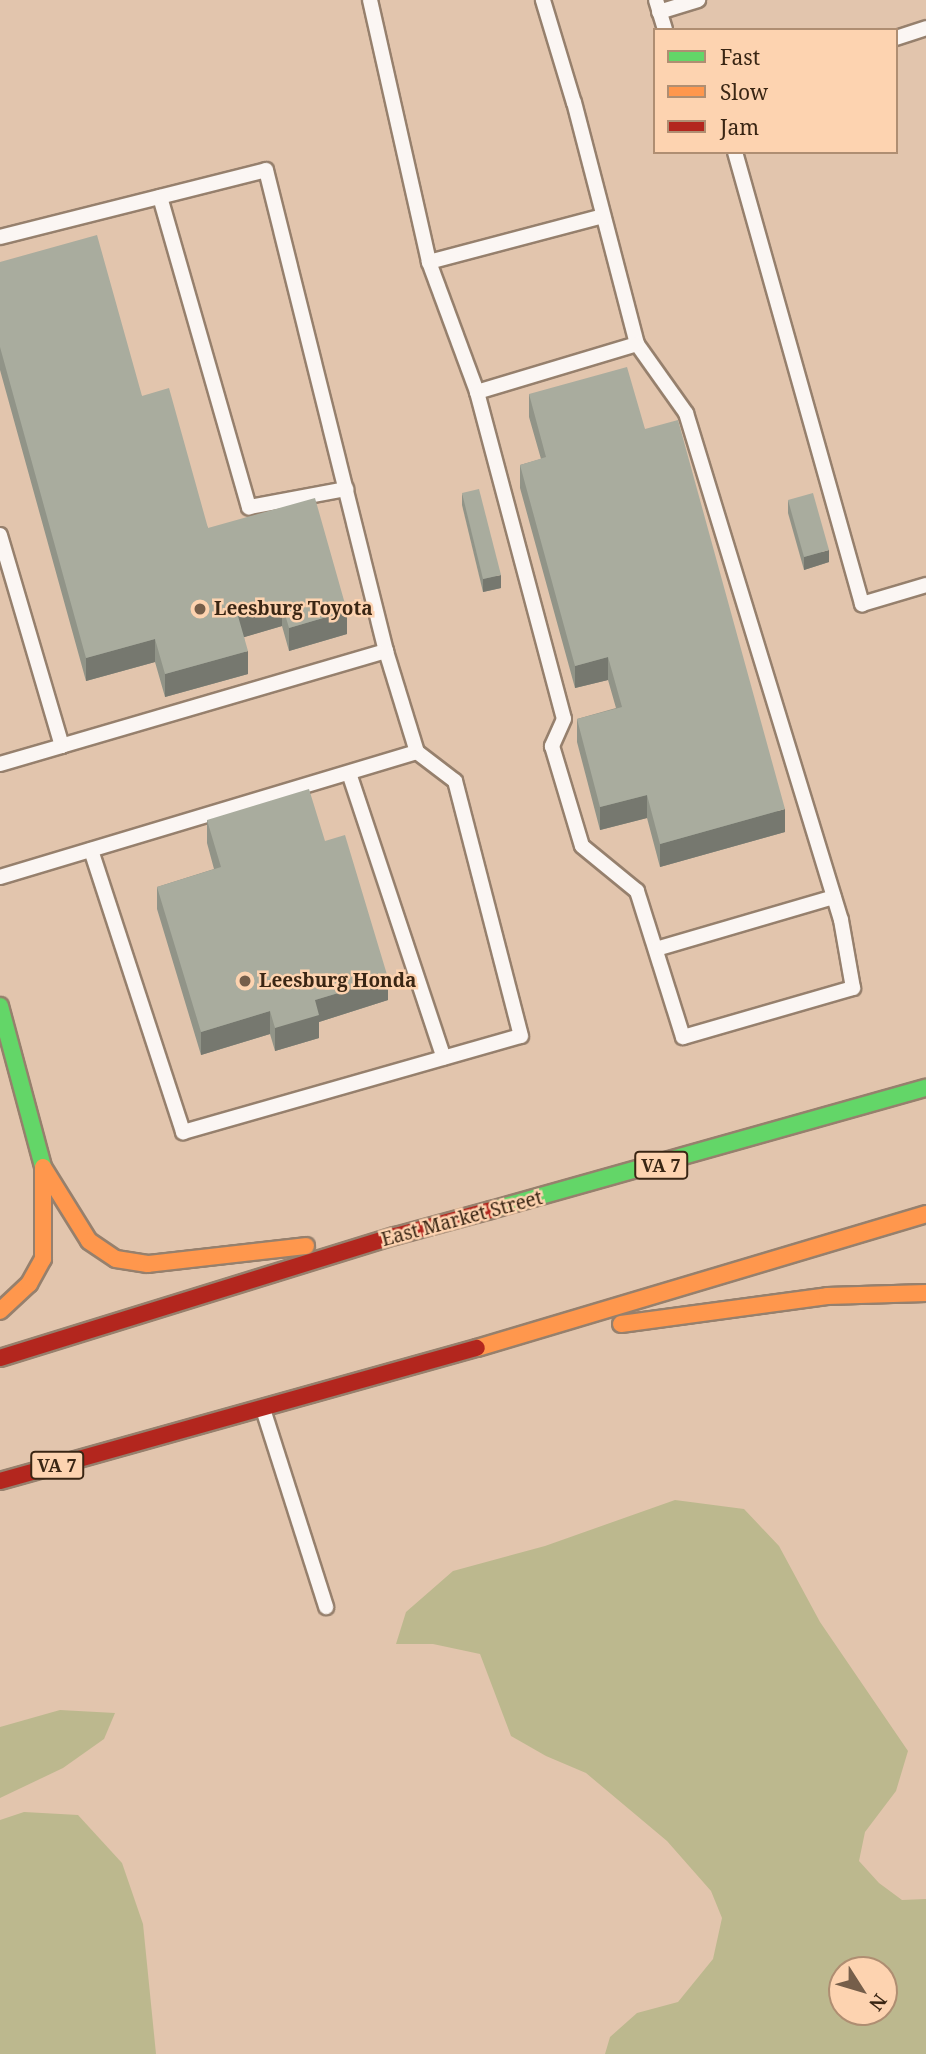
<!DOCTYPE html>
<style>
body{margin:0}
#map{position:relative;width:926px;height:2054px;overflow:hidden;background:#e2c5ad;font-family:"Noto Serif",serif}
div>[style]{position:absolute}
.green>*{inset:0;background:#bcb88e}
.roads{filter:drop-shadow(2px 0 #96806d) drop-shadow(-2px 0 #96806d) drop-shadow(0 2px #96806d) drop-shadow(0 -2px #96806d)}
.lane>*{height:14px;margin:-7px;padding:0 7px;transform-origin:7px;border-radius:7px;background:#fbf6f3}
.fast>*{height:16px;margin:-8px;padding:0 8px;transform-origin:8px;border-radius:8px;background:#63d668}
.slow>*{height:16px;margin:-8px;padding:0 8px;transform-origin:8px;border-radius:8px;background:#ff974d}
.jam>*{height:16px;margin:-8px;padding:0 8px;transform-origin:8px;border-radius:8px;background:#b3261e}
.wall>*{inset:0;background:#919488}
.shaded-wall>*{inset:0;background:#76786f}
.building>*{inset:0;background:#a9ac9e}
.dots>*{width:19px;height:19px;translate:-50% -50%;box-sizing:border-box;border:4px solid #fdd3b0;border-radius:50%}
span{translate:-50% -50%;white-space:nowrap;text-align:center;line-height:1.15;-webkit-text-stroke:5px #fdd3b0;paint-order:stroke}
.shield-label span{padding:2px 5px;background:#fdd3b0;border:2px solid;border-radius:5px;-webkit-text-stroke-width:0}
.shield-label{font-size:18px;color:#3a2614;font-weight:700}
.poi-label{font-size:19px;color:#3a2614;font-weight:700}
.left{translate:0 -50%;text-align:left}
.street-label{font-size:19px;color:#3a2614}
.legend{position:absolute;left:653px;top:28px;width:245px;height:126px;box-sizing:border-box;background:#fdd3b0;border:2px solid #af8e72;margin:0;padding:9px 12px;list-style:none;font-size:21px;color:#3a2614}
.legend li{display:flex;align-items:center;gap:14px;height:35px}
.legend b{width:35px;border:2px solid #af8e72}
.north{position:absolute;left:828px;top:1956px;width:70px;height:70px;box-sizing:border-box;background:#fdd3b0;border:2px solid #af8e72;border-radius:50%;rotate:127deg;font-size:19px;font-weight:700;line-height:28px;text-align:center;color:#3a2614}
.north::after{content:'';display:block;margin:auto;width:24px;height:32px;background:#755e4a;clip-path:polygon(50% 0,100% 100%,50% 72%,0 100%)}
</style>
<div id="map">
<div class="green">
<div style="clip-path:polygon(evenodd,675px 1500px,744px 1509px,779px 1546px,820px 1622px,908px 1751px,896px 1791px,865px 1832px,859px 1861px,879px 1883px,902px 1900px,926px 1899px,926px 2054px,605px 2054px,610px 2037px,637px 2013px,678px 2002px,713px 1959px,722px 1918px,711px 1891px,667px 1841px,586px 1773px,546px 1756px,511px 1736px,480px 1654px,433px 1644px,396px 1644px,406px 1612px,453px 1571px,545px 1546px,675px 1500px,884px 1970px,884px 2012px,842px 2012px,842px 1970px,884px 1970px)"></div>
<div style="clip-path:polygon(60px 1710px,115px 1713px,104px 1739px,63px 1768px,0 1798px,0 1727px)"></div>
<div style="clip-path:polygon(24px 1812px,78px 1815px,122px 1863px,143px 1924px,156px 2054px,0 2054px,0 1820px)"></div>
</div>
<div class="roads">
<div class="lane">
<div style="left:370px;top:0;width:269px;rotate:77.3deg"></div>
<div style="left:429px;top:262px;width:139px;rotate:69.7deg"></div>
<div style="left:477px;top:392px;width:338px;rotate:75.1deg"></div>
<div style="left:564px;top:719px;width:30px;rotate:114deg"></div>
<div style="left:552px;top:746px;width:104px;rotate:73.3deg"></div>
<div style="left:582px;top:846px;width:71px;rotate:39.3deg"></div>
<div style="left:637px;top:891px;width:153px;rotate:72.5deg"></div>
<div style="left:683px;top:1037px;width:177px;rotate:-16.1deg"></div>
<div style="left:853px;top:988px;width:69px;rotate:-100deg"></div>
<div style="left:841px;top:920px;width:530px;rotate:-107deg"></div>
<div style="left:686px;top:413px;width:85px;rotate:-125.4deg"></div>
<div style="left:637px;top:344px;width:249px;rotate:-104.6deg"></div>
<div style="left:574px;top:103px;width:108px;rotate:-106.8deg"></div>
<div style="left:656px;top:0;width:31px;rotate:73deg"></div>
<div style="left:659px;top:12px;width:41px;rotate:-17.1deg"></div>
<div style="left:896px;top:38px;width:32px;rotate:-18deg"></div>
<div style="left:735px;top:152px;width:470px;rotate:74.3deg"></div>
<div style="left:862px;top:604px;width:67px;rotate:-16.5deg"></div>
<div style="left:160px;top:197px;width:323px;rotate:74deg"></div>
<div style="left:249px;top:507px;width:99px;rotate:-10.5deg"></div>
<div style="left:0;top:237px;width:274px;rotate:-14.1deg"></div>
<div style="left:266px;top:170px;width:496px;rotate:76deg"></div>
<div style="left:386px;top:651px;width:338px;rotate:163.7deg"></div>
<div style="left:62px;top:746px;width:220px;rotate:-106.4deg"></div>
<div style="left:429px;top:262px;width:180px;rotate:-14.8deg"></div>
<div style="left:477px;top:392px;width:167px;rotate:-16.7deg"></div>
<div style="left:0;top:764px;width:65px;rotate:-16.2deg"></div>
<div style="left:349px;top:773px;width:300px;rotate:71.6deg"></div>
<div style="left:91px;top:850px;width:297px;rotate:71.9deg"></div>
<div style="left:183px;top:1132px;width:351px;rotate:-15.9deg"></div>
<div style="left:521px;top:1036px;width:263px;rotate:-104.5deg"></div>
<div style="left:455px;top:781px;width:48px;rotate:-142.7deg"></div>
<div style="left:0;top:877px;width:435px;rotate:-16.7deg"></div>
<div style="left:417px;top:752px;width:106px;rotate:-107.1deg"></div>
<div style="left:656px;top:949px;width:185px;rotate:-16.3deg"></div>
<div style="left:263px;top:1409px;width:208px;rotate:72.3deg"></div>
</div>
<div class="fast">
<div style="left:0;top:1006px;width:167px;rotate:75deg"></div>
<div style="left:491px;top:1210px;width:452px;rotate:-15.7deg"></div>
</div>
<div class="slow">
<div style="left:43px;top:1167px;width:87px;rotate:58.1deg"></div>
<div style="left:89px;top:1241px;width:32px;rotate:34deg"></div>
<div style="left:116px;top:1259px;width:32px;rotate:9deg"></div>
<div style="left:148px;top:1264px;width:159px;rotate:-6.5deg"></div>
<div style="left:0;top:1311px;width:40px;rotate:-43deg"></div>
<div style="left:29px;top:1284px;width:29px;rotate:-61deg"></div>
<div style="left:43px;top:1259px;width:90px;rotate:-90deg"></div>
<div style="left:621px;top:1324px;width:208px;rotate:-7.7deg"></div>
<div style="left:827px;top:1296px;width:99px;rotate:-1.7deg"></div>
<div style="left:477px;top:1348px;width:469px;rotate:-16.6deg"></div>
</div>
<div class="jam">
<div style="left:0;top:1358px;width:413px;rotate:-17.2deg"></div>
<div style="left:395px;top:1236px;width:99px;rotate:-15.2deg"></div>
<div style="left:0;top:1481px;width:495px;rotate:-15.6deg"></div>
</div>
</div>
<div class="wall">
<div style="clip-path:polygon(0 262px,142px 396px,208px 528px,347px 634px,289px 651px,282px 626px,244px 637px,248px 674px,165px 697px,155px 662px,86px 681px,0 370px)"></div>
<div style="clip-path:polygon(529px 394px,645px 429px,785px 832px,660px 867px,647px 818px,600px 830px,577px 742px,577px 719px,616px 708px,608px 680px,575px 688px,520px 488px,520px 465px,541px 459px,529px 417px)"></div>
<div style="clip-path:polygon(462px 493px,501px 588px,483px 592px,462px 505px)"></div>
<div style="clip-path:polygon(788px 500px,829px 562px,804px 570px,788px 513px)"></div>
<div style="clip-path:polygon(207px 820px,325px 841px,388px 1000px,319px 1022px,319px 1038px,275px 1051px,270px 1034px,201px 1055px,157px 909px,157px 887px,214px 869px,207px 843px)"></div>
</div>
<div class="shaded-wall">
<div style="clip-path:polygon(829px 550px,829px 562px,804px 570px,804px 557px)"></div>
<div style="clip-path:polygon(501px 575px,501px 588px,483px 592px,483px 579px)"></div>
<div style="clip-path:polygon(282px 604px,282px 626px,238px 639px,238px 616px)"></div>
<div style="clip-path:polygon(347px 611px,347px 634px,289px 651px,289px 628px)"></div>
<div style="clip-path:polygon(155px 639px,155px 662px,86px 681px,86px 658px)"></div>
<div style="clip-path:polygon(248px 651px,248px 674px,165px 697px,165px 674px)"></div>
<div style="clip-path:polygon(608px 657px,608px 680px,575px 688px,575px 666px)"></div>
<div style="clip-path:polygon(647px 795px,647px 818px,600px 830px,600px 807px)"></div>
<div style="clip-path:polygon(785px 809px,785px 832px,660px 867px,660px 844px)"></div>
<div style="clip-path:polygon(388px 978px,388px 1000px,319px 1022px,319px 1038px,275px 1051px,275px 1028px,315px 1000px)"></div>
<div style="clip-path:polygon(270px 1011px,270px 1034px,201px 1055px,201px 1032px)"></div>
</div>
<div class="building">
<div style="clip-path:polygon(97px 235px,142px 396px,169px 388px,208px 528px,315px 498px,347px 611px,289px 628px,282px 604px,238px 616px,248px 651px,165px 674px,155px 639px,86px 658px,0 347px,0 262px)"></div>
<div style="clip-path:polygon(627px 367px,645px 429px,678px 420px,785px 809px,660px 844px,647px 795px,600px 807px,577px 719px,622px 707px,608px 657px,575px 666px,520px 465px,546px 457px,529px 394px)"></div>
<div style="clip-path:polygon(479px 489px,501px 575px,483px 579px,462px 493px)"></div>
<div style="clip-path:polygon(813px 493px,829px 550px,804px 557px,788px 500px)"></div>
<div style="clip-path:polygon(309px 789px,325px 841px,345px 835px,388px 978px,315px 1000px,319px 1015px,275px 1028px,270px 1011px,201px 1032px,157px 887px,221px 867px,207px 820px)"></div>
</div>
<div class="dots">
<div style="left:200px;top:609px;background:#755e4a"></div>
<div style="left:245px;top:981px;background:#755e4a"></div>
</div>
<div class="shield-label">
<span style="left:661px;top:1165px">VA 7</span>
<span style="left:57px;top:1465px">VA 7</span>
</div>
<div class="poi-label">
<span class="left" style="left:214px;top:609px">Leesburg Toyota</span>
<span class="left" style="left:259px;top:981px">Leesburg Honda</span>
</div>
<div class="street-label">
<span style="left:462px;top:1219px;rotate:-15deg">East Market Street</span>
</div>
<ul class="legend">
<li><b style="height:9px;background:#63d668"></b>Fast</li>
<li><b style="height:9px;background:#ff974d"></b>Slow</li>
<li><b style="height:9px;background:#b3261e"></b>Jam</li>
</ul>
<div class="north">N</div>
</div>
